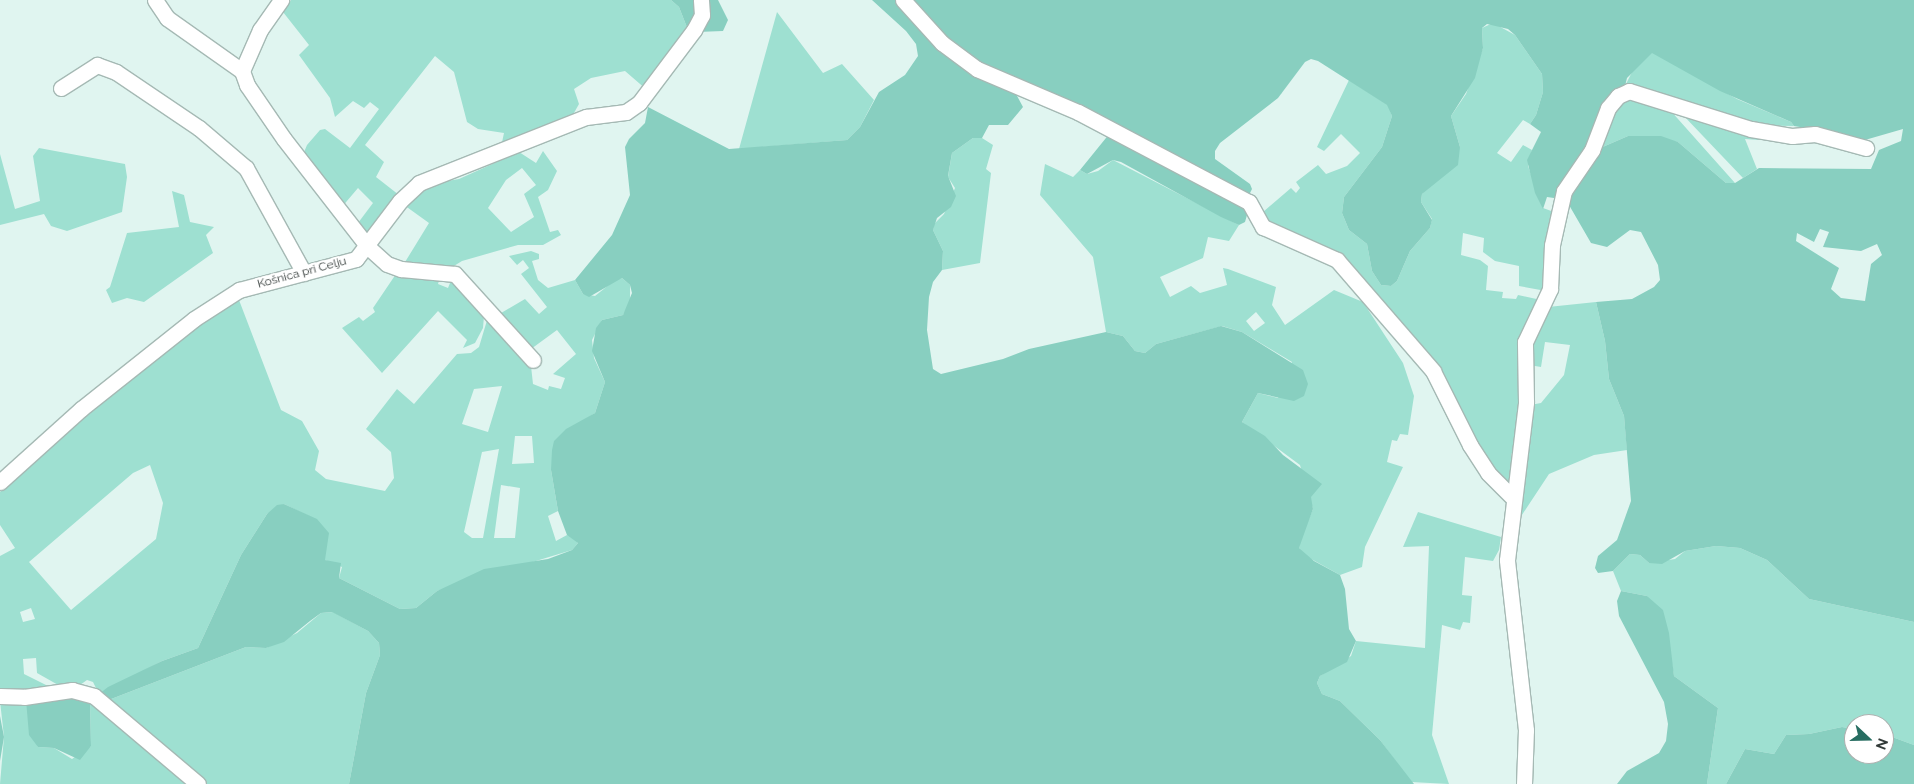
<!DOCTYPE html>
<meta charset="utf-8">
<style>
body{margin:0}
#map{position:relative;width:1914px;height:784px;overflow:hidden;background:#e0f5f0;font-family:Raleway,sans-serif}
div>[style]{position:absolute}
.green>*{inset:0;background:#9ee0d1}
.forest>*{inset:0;background:#88cfc0}
.roads{filter:drop-shadow(1px 0 #a5b9b4) drop-shadow(-1px 0 #a5b9b4) drop-shadow(0 1px #a5b9b4) drop-shadow(0 -1px #a5b9b4)}
.minor>*{height:15px;margin:-7.5px;padding:0 7.5px;transform-origin:7.5px;border-radius:7.5px;background:#fff}
span{translate:-50% -50%;white-space:nowrap;text-align:center;line-height:1.15;-webkit-text-stroke:4px #fff;paint-order:stroke}
.street-label{font-size:12px;color:#323a38}
.north{position:absolute;left:1844px;top:714px;width:50px;height:50px;box-sizing:border-box;background:#fff;border:1px solid #adb0af;border-radius:50%;rotate:111deg;font-size:14px;font-weight:700;line-height:20px;text-align:center;color:#323a38}
.north::after{content:'';display:block;margin:auto;width:18px;height:22px;background:#276d61;clip-path:polygon(50% 0,100% 100%,50% 72%,0 100%)}
</style>
<div id="map">
<div class="green">
<div style="clip-path:polygon(291px 0,671px 0,679px 7px,688px 30px,647px 90px,625px 71px,591px 78px,574px 89px,579px 104px,570px 120px,501px 147px,504px 133px,478px 129px,467px 122px,454px 72px,435px 56px,365px 145px,384px 162px,376px 177px,399px 195px,369px 236px,355px 227px,373px 203px,358px 188px,341px 208px,302px 157px,307px 145px,320px 130px,325px 129px,350px 148px,379px 109px,370px 102px,364px 108px,353px 101px,335px 117px,330px 98px,299px 55px,309px 45px,283px 12px)"></div>
<div style="clip-path:polygon(777px 12px,823px 73px,842px 64px,874px 100px,860px 127px,847px 140px,739px 149px)"></div>
<div style="clip-path:polygon(1493px 23px,1515px 35px,1542px 74px,1543px 92px,1536px 115px,1530px 124px,1523px 120px,1497px 153px,1511px 162px,1523px 145px,1532px 150px,1528px 166px,1543px 208px,1554px 212px,1546px 291px,1519px 286px,1519px 266px,1495px 261px,1483px 252px,1484px 238px,1463px 233px,1461px 255px,1480px 260px,1488px 266px,1486px 290px,1503px 292px,1502px 298px,1516px 299px,1518px 295px,1541px 300px,1527px 324px,1519px 436px,1511px 455px,1511px 477px,1506px 485px,1502px 484px,1353px 266px,1345px 258px,1264px 218px,1263px 212px,1291px 188px,1296px 193px,1300px 188px,1296px 182px,1318px 165px,1326px 174px,1347px 166px,1360px 153px,1341px 134px,1324px 151px,1317px 147px,1349px 80px,1388px 105px,1392px 116px,1382px 147px,1344px 197px,1342px 213px,1349px 230px,1367px 244px,1372px 271px,1381px 285px,1391px 286px,1397px 281px,1410px 251px,1430px 228px,1432px 219px,1421px 202px,1422px 194px,1460px 147px,1451px 116px,1466px 94px,1483px 48px,1482px 28px)"></div>
<div style="clip-path:polygon(1652px 52px,1737px 99px,1791px 122px,1794px 126px,1750px 125px,1625px 86px,1634px 68px)"></div>
<div style="clip-path:polygon(1626px 98px,1637px 98px,1670px 110px,1735px 183px,1726px 183px,1678px 142px,1628px 136px,1598px 149px,1606px 120px)"></div>
<div style="clip-path:polygon(1682px 114px,1758px 137px,1759px 140px,1745px 139px,1757px 169px,1743px 178px)"></div>
<div style="clip-path:polygon(973px 138px,982px 138px,993px 145px,986px 169px,991px 173px,980px 263px,942px 270px,943px 251px,933px 230px,934px 224px,944px 214px,955px 188px,948px 177px,952px 153px)"></div>
<div style="clip-path:polygon(39px 148px,125px 164px,127px 177px,122px 212px,67px 231px,51px 226px,44px 214px,0 225px,0 154px,15px 209px,40px 201px,33px 156px)"></div>
<div style="clip-path:polygon(evenodd,543px 151px,557px 171px,548px 190px,538px 197px,550px 232px,558px 230px,561px 235px,543px 245px,518px 245px,462px 261px,449px 269px,402px 267px,429px 223px,404px 205px,419px 190px,435px 183px,459px 179px,519px 152px,536px 163px,543px 151px,522px 168px,536px 185px,524px 194px,534px 217px,511px 232px,488px 208px,506px 180px,522px 168px)"></div>
<div style="clip-path:polygon(evenodd,1113px 160px,1239px 225px,1229px 241px,1208px 237px,1203px 258px,1160px 277px,1170px 297px,1191px 286px,1200px 293px,1227px 285px,1223px 268px,1228px 269px,1276px 287px,1272px 305px,1285px 325px,1334px 290px,1363px 302px,1403px 363px,1414px 396px,1408px 435px,1400px 434px,1397px 441px,1392px 440px,1387px 462px,1403px 467px,1365px 547px,1362px 567px,1340px 575px,1304px 555px,1299px 548px,1300px 540px,1313px 509px,1300px 465px,1242px 422px,1258px 393px,1278px 398px,1292px 362px,1242px 332px,1222px 326px,1156px 344px,1145px 353px,1135px 351px,1123px 336px,1106px 332px,1093px 257px,1040px 195px,1045px 164px,1073px 177px,1080px 170px,1087px 174px,1098px 171px,1113px 160px,1256px 312px,1265px 323px,1254px 331px,1246px 321px,1256px 312px)"></div>
<div style="clip-path:polygon(172px 191px,184px 195px,190px 222px,214px 227px,206px 235px,213px 253px,144px 302px,127px 298px,112px 303px,106px 290px,110px 287px,127px 233px,179px 227px)"></div>
<div style="clip-path:polygon(evenodd,531px 251px,539px 254px,539px 259px,532px 261px,538px 280px,548px 288px,575px 280px,583px 294px,595px 296px,615px 280px,622px 278px,630px 285px,630px 303px,623px 315px,602px 320px,592px 340px,594px 358px,605px 382px,595px 413px,586px 419px,551px 470px,558px 511px,548px 516px,556px 541px,567px 535px,574px 537px,578px 543px,572px 550px,437px 591px,416px 608px,400px 609px,339px 578px,342px 567px,325px 560px,317px 520px,284px 504px,267px 514px,241px 555px,198px 648px,162px 661px,99px 694px,93px 682px,87px 680px,80px 685px,60px 686px,37px 673px,36px 658px,23px 659px,24px 674px,52px 688px,0 693px,0 556px,15px 548px,0 525px,0 492px,68px 431px,203px 323px,239px 300px,281px 410px,302px 421px,319px 451px,315px 470px,326px 479px,385px 491px,394px 478px,391px 452px,366px 429px,397px 389px,414px 404px,457px 354px,471px 353px,479px 347px,488px 317px,531px 366px,533px 384px,548px 390px,549px 386px,561px 389px,565px 378px,553px 374px,576px 354px,557px 330px,531px 349px,496px 316px,525px 299px,539px 314px,547px 307px,521px 274px,529px 268px,523px 260px,517px 265px,509px 256px,531px 251px,502px 386px,488px 432px,462px 424px,474px 389px,502px 386px,531px 251px,515px 436px,532px 436px,534px 463px,512px 464px,515px 436px,531px 251px,499px 449px,483px 538px,472px 538px,464px 532px,482px 452px,499px 449px,531px 251px,150px 465px,163px 503px,156px 539px,71px 610px,29px 562px,133px 473px,150px 465px,531px 251px,501px 485px,520px 488px,515px 538px,494px 538px,501px 485px,531px 251px,31px 608px,35px 619px,23px 622px,20px 612px,31px 608px)"></div>
<div style="clip-path:polygon(396px 274px,441px 274px,438px 284px,448px 288px,452px 278px,484px 316px,483px 328px,475px 343px,463px 348px,467px 340px,438px 311px,382px 373px,342px 328px,359px 317px,363px 321px,375px 312px,373px 308px)"></div>
<div style="clip-path:polygon(1596px 302px,1605px 341px,1609px 379px,1624px 416px,1627px 450px,1594px 455px,1549px 474px,1518px 521px,1530px 405px,1541px 403px,1564px 375px,1570px 345px,1545px 342px,1541px 367px,1529px 365px,1528px 348px,1548px 307px)"></div>
<div style="clip-path:polygon(1418px 512px,1501px 537px,1499px 550px,1493px 561px,1465px 557px,1462px 595px,1472px 596px,1470px 623px,1463px 622px,1460px 630px,1442px 625px,1432px 735px,1449px 784px,1411px 782px,1380px 740px,1340px 701px,1322px 694px,1317px 683px,1320px 676px,1351px 656px,1356px 641px,1425px 648px,1429px 546px,1403px 547px)"></div>
<div style="clip-path:polygon(1716px 546px,1740px 548px,1767px 560px,1809px 599px,1914px 622px,1914px 745px,1884px 734px,1884px 724px,1854px 724px,1854px 729px,1842px 727px,1809px 734px,1786px 735px,1774px 754px,1745px 749px,1726px 784px,1707px 784px,1718px 708px,1674px 676px,1671px 658px,1647px 596px,1621px 591px,1613px 571px,1630px 554px,1640px 555px,1649px 563px,1675px 559px,1685px 551px)"></div>
<div style="clip-path:polygon(333px 612px,368px 631px,379px 643px,380px 655px,366px 693px,349px 784px,202px 784px,106px 701px,246px 647px,266px 648px,297px 633px,321px 613px)"></div>
<div style="clip-path:polygon(26px 700px,38px 747px,54px 748px,72px 759px,91px 746px,90px 701px,196px 784px,0 784px,4px 737px,0 701px)"></div>
</div>
<div class="forest">
<div style="clip-path:polygon(671px 0,693px 0,695px 16px,688px 30px,679px 7px)"></div>
<div style="clip-path:polygon(707px 0,718px 0,728px 20px,723px 31px,697px 32px)"></div>
<div style="clip-path:polygon(872px 0,898px 0,974px 74px,1016px 94px,1023px 107px,1008px 125px,989px 125px,982px 138px,973px 138px,952px 153px,948px 176px,956px 196px,951px 207px,937px 218px,933px 230px,943px 251px,942px 270px,933px 282px,929px 297px,927px 330px,933px 369px,941px 374px,1003px 359px,1029px 349px,1106px 332px,1123px 336px,1135px 351px,1145px 353px,1156px 344px,1221px 326px,1242px 332px,1303px 370px,1308px 384px,1304px 396px,1294px 401px,1258px 393px,1242px 422px,1265px 436px,1283px 455px,1322px 484px,1311px 497px,1313px 509px,1299px 548px,1314px 561px,1340px 575px,1345px 589px,1349px 629px,1356px 641px,1347px 662px,1320px 676px,1317px 683px,1322px 694px,1340px 701px,1380px 740px,1414px 784px,349px 784px,366px 693px,380px 655px,379px 643px,368px 631px,332px 612px,321px 613px,310px 621px,284px 642px,266px 648px,246px 647px,106px 701px,99px 694px,108px 687px,162px 661px,198px 648px,241px 555px,267px 514px,277px 505px,284px 504px,317px 519px,329px 533px,325px 560px,341px 563px,339px 578px,400px 609px,416px 608px,437px 591px,484px 569px,548px 559px,572px 550px,578px 543px,567px 535px,558px 511px,551px 470px,552px 450px,554px 441px,566px 429px,595px 413px,605px 382px,592px 351px,596px 328px,602px 320px,623px 315px,632px 293px,630px 285px,622px 278px,589px 297px,583px 294px,575px 280px,612px 235px,630px 195px,625px 147px,629px 139px,645px 123px,648px 107px,729px 149px,847px 140px,860px 127px,879px 92px,905px 75px,918px 56px,916px 44px,906px 31px)"></div>
<div style="clip-path:polygon(evenodd,910px 0,1914px 0,1914px 622px,1809px 599px,1767px 560px,1740px 548px,1716px 546px,1685px 551px,1662px 564px,1649px 563px,1640px 555px,1630px 554px,1613px 571px,1598px 573px,1595px 568px,1598px 556px,1617px 540px,1631px 501px,1624px 416px,1609px 379px,1605px 341px,1596px 302px,1632px 299px,1654px 287px,1660px 280px,1658px 265px,1641px 232px,1630px 230px,1607px 247px,1591px 243px,1569px 205px,1568px 195px,1598px 149px,1628px 136px,1661px 136px,1678px 142px,1726px 183px,1735px 183px,1759px 168px,1871px 169px,1879px 150px,1901px 141px,1903px 129px,1858px 142px,1824px 131px,1794px 126px,1791px 122px,1720px 91px,1652px 53px,1627px 78px,1625px 86px,1554px 198px,1547px 197px,1543px 209px,1535px 193px,1527px 160px,1541px 132px,1530px 124px,1536px 115px,1543px 92px,1542px 74px,1515px 35px,1508px 29px,1487px 24px,1482px 28px,1483px 48px,1475px 78px,1451px 116px,1460px 147px,1458px 165px,1422px 194px,1421px 202px,1432px 220px,1430px 228px,1410px 251px,1397px 281px,1391px 286px,1381px 285px,1372px 271px,1367px 244px,1349px 230px,1342px 213px,1344px 197px,1382px 147px,1392px 116px,1387px 105px,1318px 61px,1311px 59px,1305px 62px,1278px 98px,1220px 143px,1215px 151px,1215px 159px,1250px 184px,1252px 189px,1248px 197px,980px 64px,946px 39px,910px 0,1820px 229px,1829px 232px,1823px 247px,1861px 251px,1877px 244px,1882px 255px,1871px 264px,1865px 301px,1841px 298px,1831px 289px,1839px 268px,1796px 241px,1797px 233px,1814px 242px,1820px 229px)"></div>
<div style="clip-path:polygon(1110px 133px,1249px 208px,1245px 222px,1239px 225px,1221px 217px,1121px 162px,1113px 160px,1087px 174px,1080px 170px)"></div>
<div style="clip-path:polygon(1621px 591px,1647px 596px,1663px 610px,1669px 633px,1674px 676px,1718px 708px,1707px 784px,1617px 784px,1627px 771px,1659px 753px,1666px 741px,1668px 724px,1664px 702px,1619px 616px,1617px 601px)"></div>
<div style="clip-path:polygon(59px 695px,90px 701px,91px 746px,80px 760px,54px 748px,38px 747px,29px 735px,26px 700px)"></div>
<div style="clip-path:polygon(0 716px,4px 737px,0 761px)"></div>
<div style="clip-path:polygon(1842px 727px,1854px 729px,1854px 754px,1884px 754px,1884px 734px,1914px 745px,1914px 784px,1726px 784px,1745px 749px,1774px 754px,1786px 735px,1809px 734px)"></div>
</div>
<div class="roads">
<div class="minor">
<div style="left:155px;top:0;width:22px;rotate:56deg"></div>
<div style="left:167px;top:18px;width:92px;rotate:35.2deg"></div>
<div style="left:242px;top:71px;width:15px;rotate:70deg"></div>
<div style="left:247px;top:85px;width:65px;rotate:55.6deg"></div>
<div style="left:284px;top:139px;width:137px;rotate:52.1deg"></div>
<div style="left:368px;top:247px;width:25px;rotate:42deg"></div>
<div style="left:387px;top:264px;width:15px;rotate:20deg"></div>
<div style="left:401px;top:269px;width:54px;rotate:5.3deg"></div>
<div style="left:455px;top:274px;width:116px;rotate:47.8deg"></div>
<div style="left:903px;top:0;width:58px;rotate:47.8deg"></div>
<div style="left:942px;top:43px;width:44px;rotate:36.6deg"></div>
<div style="left:977px;top:69px;width:110px;rotate:23.1deg"></div>
<div style="left:1078px;top:112px;width:193px;rotate:27.8deg"></div>
<div style="left:1249px;top:202px;width:29px;rotate:61deg"></div>
<div style="left:1263px;top:227px;width:81px;rotate:24deg"></div>
<div style="left:1337px;top:260px;width:147px;rotate:49.1deg"></div>
<div style="left:1433px;top:371px;width:83px;rotate:63.4deg"></div>
<div style="left:1470px;top:445px;width:33px;rotate:57deg"></div>
<div style="left:1488px;top:473px;width:34px;rotate:45deg"></div>
<div style="left:242px;top:71px;width:45px;rotate:-66.3deg"></div>
<div style="left:260px;top:30px;width:37px;rotate:-55deg"></div>
<div style="left:61px;top:88px;width:43px;rotate:-32.6deg"></div>
<div style="left:97px;top:65px;width:20px;rotate:20deg"></div>
<div style="left:116px;top:72px;width:100px;rotate:34deg"></div>
<div style="left:199px;top:128px;width:62px;rotate:40.4deg"></div>
<div style="left:246px;top:168px;width:120px;rotate:61.1deg"></div>
<div style="left:0;top:482px;width:109px;rotate:-42deg"></div>
<div style="left:81px;top:409px;width:144px;rotate:-38.5deg"></div>
<div style="left:194px;top:319px;width:54px;rotate:-32.8deg"></div>
<div style="left:239px;top:290px;width:121px;rotate:-14.8deg"></div>
<div style="left:356px;top:259px;width:73px;rotate:-52.8deg"></div>
<div style="left:400px;top:201px;width:26px;rotate:-43deg"></div>
<div style="left:419px;top:183px;width:180px;rotate:-21.6deg"></div>
<div style="left:586px;top:117px;width:40px;rotate:-7.1deg"></div>
<div style="left:626px;top:112px;width:16px;rotate:-35deg"></div>
<div style="left:639px;top:103px;width:91px;rotate:-53deg"></div>
<div style="left:694px;top:30px;width:17px;rotate:-62deg"></div>
<div style="left:702px;top:15px;width:15px;rotate:-94deg"></div>
<div style="left:0;top:696px;width:24px;rotate:2deg"></div>
<div style="left:24px;top:697px;width:49px;rotate:-8.3deg"></div>
<div style="left:72px;top:690px;width:23px;rotate:15deg"></div>
<div style="left:94px;top:696px;width:136px;rotate:40.2deg"></div>
<div style="left:1524px;top:784px;width:54px;rotate:-87.9deg"></div>
<div style="left:1526px;top:730px;width:171px;rotate:-96.4deg"></div>
<div style="left:1507px;top:560px;width:159px;rotate:-83.1deg"></div>
<div style="left:1526px;top:402px;width:60px;rotate:-91deg"></div>
<div style="left:1525px;top:342px;width:59px;rotate:-64.7deg"></div>
<div style="left:1550px;top:289px;width:44px;rotate:-87.4deg"></div>
<div style="left:1552px;top:245px;width:55px;rotate:-77.5deg"></div>
<div style="left:1564px;top:191px;width:50px;rotate:-55.7deg"></div>
<div style="left:1592px;top:150px;width:45px;rotate:-69.1deg"></div>
<div style="left:1608px;top:108px;width:16px;rotate:-50deg"></div>
<div style="left:1618px;top:96px;width:12px;rotate:-24deg"></div>
<div style="left:1629px;top:91px;width:128px;rotate:17.3deg"></div>
<div style="left:1751px;top:129px;width:42px;rotate:9.7deg"></div>
<div style="left:1792px;top:136px;width:23px;rotate:-5deg"></div>
<div style="left:1815px;top:134px;width:53px;rotate:15.4deg"></div>
</div>
</div>
<div class="street-label">
<span style="left:302px;top:273px;rotate:-15deg">Košnica pri Celju</span>
</div>
<div class="north">N</div>
</div>
